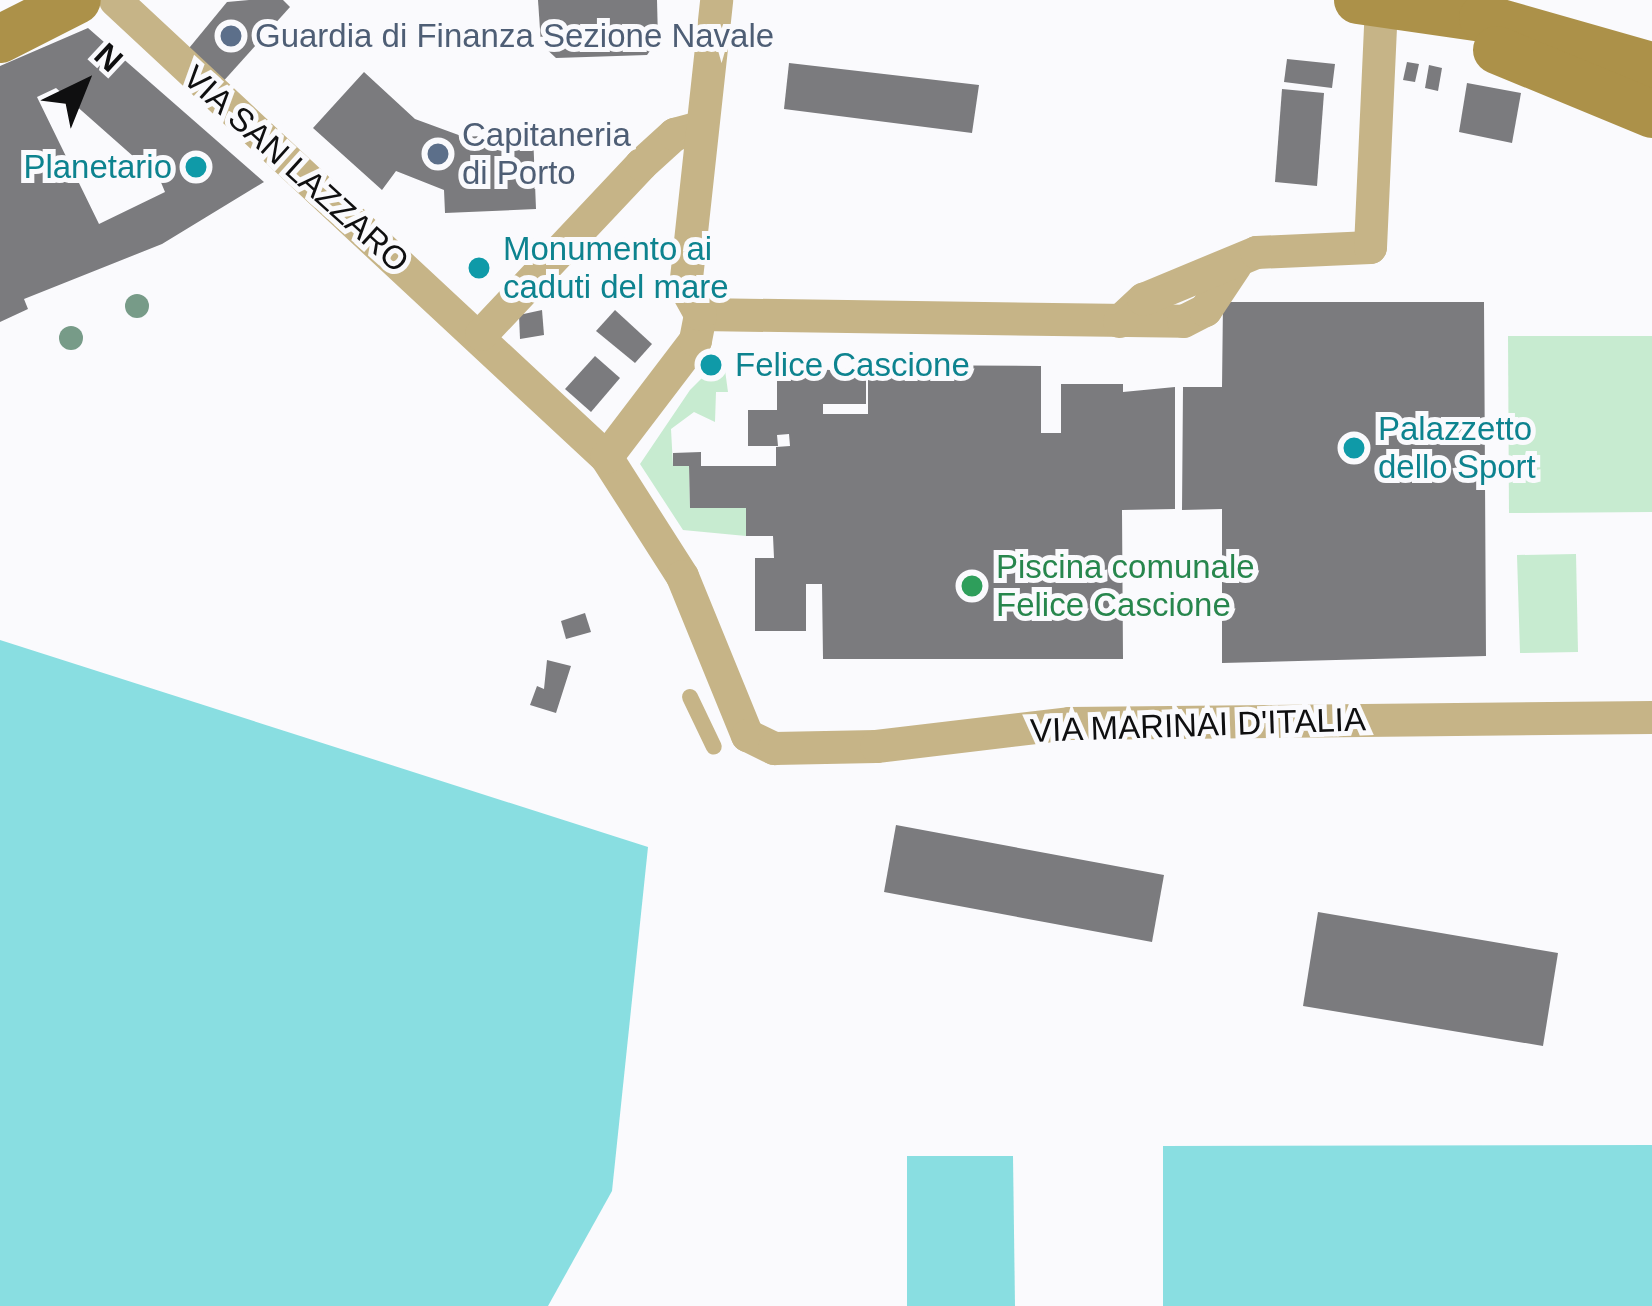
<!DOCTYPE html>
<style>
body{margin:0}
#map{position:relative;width:1652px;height:1306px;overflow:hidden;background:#fafafd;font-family:Arial,sans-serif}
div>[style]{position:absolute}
.green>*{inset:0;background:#c7ebd0}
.water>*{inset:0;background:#89dee1}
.building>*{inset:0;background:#7b7b7e}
.lane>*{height:16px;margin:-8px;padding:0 8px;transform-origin:8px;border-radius:8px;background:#c6b487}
.street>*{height:33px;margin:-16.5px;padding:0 16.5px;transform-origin:16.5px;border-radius:16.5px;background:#c6b487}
.secondary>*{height:48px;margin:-24px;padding:0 24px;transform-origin:24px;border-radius:24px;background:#ac9149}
.trees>*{width:24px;height:24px;margin:-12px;border-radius:50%;background:#779b88}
.dots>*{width:33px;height:33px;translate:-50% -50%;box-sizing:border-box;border:6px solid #fafafd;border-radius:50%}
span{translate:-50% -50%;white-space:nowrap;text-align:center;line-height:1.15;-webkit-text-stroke:10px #fafafd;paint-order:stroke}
.service-label{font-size:33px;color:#4e5e75}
.left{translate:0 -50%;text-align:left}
.culture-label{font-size:33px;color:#0d838f}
.right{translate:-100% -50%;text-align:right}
.street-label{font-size:33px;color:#0f0f10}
.leisure-label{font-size:33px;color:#27864d}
.north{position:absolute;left:24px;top:24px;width:120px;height:120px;-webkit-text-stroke:9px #fafafd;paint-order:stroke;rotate:43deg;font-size:33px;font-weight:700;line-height:48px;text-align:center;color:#0f0f10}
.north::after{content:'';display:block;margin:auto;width:42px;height:54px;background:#0f0f10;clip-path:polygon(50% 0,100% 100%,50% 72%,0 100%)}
</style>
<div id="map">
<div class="green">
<div style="clip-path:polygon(1508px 336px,1652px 336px,1652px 512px,1509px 513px)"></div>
<div style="clip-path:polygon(725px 370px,728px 392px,716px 392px,715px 422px,694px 412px,671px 429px,673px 466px,689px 466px,690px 508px,746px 508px,746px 536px,683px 530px,640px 464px,690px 390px,709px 371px)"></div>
<div style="clip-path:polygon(1576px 554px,1578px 652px,1520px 653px,1517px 555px)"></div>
</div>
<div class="water">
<div style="clip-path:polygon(0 640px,648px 847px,612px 1191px,548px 1306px,0 1306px)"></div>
<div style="clip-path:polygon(1652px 1145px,1652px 1306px,1163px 1306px,1163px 1146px)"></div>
<div style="clip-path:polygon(907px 1156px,1013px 1156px,1015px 1306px,907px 1306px)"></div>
</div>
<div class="building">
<div style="clip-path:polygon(249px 0,283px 0,290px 7px,220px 85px,185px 53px,227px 2px)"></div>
<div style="clip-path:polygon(538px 0,657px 0,658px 40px,647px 55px,556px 58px,541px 44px)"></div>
<div style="clip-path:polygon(evenodd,88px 28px,264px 182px,162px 244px,24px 299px,28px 309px,0 322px,0 66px,88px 28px,56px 88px,160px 180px,165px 192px,99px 224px,37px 97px,56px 88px)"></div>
<div style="clip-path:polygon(1287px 59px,1335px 64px,1332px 88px,1284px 82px)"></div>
<div style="clip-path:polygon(1407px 62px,1419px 64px,1415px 82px,1403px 80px)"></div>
<div style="clip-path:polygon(789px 63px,979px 85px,972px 133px,784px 109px)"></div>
<div style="clip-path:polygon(1429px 65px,1442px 68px,1438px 91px,1425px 88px)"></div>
<div style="clip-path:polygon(364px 72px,415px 119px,464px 137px,533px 133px,536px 209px,445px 213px,444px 190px,396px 171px,382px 190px,313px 128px)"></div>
<div style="clip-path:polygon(1467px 83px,1521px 93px,1512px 143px,1459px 132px)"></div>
<div style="clip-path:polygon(1282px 89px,1324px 93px,1317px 186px,1275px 182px)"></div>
<div style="clip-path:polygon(1223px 302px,1484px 302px,1486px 656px,1222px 663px,1222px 509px,1182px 510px,1183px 387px,1222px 387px)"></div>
<div style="clip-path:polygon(542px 310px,544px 335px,520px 339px,519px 315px)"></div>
<div style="clip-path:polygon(615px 310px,652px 344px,635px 363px,596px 331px)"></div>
<div style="clip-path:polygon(595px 356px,620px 378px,591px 412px,565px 389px)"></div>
<div style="clip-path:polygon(868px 365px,1041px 366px,1041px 433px,1061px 433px,1061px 384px,1123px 384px,1123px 392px,1175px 387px,1175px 509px,1122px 510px,1123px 659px,823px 659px,822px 584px,806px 584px,806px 631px,755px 631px,755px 558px,774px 558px,773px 536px,746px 536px,746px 508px,690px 508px,689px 466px,673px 466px,673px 453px,701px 452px,701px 466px,776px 466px,776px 447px,790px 446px,789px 434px,777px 435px,778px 446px,748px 446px,748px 410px,777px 410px,777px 367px,866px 372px,866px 404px,823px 404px,823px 414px,868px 414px)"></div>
<div style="clip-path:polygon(585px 613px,591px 632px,566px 639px,561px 621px)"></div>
<div style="clip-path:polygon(547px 660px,571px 666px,556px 713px,530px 705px,537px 686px,544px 689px)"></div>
<div style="clip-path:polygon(896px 825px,1164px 875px,1152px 942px,884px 892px)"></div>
<div style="clip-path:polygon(1318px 912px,1558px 953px,1543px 1046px,1303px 1006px)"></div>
</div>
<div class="lane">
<div style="left:690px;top:697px;width:55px;rotate:64.4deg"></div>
</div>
<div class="street">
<div style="left:115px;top:0;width:671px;rotate:42.95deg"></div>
<div style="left:606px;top:457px;width:141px;rotate:57.4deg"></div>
<div style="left:682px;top:576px;width:172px;rotate:67.8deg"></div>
<div style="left:747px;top:735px;width:30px;rotate:26deg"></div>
<div style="left:774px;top:748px;width:102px;rotate:-1.1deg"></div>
<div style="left:876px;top:746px;width:194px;rotate:-6.8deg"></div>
<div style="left:1069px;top:723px;width:583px;rotate:-0.59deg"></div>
<div style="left:700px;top:314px;width:483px;rotate:0.8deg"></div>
<div style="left:1183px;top:321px;width:25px;rotate:-27deg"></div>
<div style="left:1205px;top:310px;width:54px;rotate:-56.3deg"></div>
<div style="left:1119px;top:321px;width:33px;rotate:-43deg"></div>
<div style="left:1143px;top:299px;width:122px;rotate:-22.6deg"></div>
<div style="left:1256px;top:252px;width:114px;rotate:-2.5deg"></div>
<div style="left:1370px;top:247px;width:242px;rotate:-87.4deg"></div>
<div style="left:481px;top:334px;width:233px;rotate:-46.7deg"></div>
<div style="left:641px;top:164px;width:45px;rotate:-42.3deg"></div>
<div style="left:674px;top:134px;width:24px;rotate:-15deg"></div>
<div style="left:606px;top:457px;width:147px;rotate:-52.7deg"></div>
<div style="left:695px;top:340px;width:26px;rotate:-79deg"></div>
<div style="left:700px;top:314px;width:31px;rotate:-119deg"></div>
<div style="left:685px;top:287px;width:289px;rotate:-83.8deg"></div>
</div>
<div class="secondary">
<div style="left:1358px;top:0;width:126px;rotate:8.2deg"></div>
<div style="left:1483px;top:18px;width:176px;rotate:15.9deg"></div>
<div style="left:0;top:39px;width:86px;rotate:-26.9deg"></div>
<div style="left:1497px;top:50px;width:168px;rotate:22.4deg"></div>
</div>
<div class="trees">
<div style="left:137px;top:306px"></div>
<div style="left:71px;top:338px"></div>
</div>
<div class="dots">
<div style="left:231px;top:36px;background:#5c6f8a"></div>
<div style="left:438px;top:154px;background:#5c6f8a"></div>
<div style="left:196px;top:167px;background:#0f9aa8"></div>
<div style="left:479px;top:268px;background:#0f9aa8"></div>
<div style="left:711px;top:365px;background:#0f9aa8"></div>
<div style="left:1354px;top:448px;background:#0f9aa8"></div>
<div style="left:972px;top:586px;background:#2e9e5b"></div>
</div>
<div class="service-label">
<span class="left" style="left:255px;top:36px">Guardia di Finanza Sezione Navale</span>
<span class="left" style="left:462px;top:154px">Capitaneria<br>di Porto</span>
</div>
<div class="culture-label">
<span class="right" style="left:172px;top:167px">Planetario</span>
<span class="left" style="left:503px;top:268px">Monumento ai<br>caduti del mare</span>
<span class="left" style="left:735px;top:365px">Felice Cascione</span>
<span class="left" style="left:1378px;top:448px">Palazzetto<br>dello Sport</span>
</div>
<div class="street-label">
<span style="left:296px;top:169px;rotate:42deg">VIA SAN LAZZARO</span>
<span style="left:1198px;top:725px;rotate:-2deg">VIA MARINAI D'ITALIA</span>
</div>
<div class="leisure-label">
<span class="left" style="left:996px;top:586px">Piscina comunale<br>Felice Cascione</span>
</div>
<div class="north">N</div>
</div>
